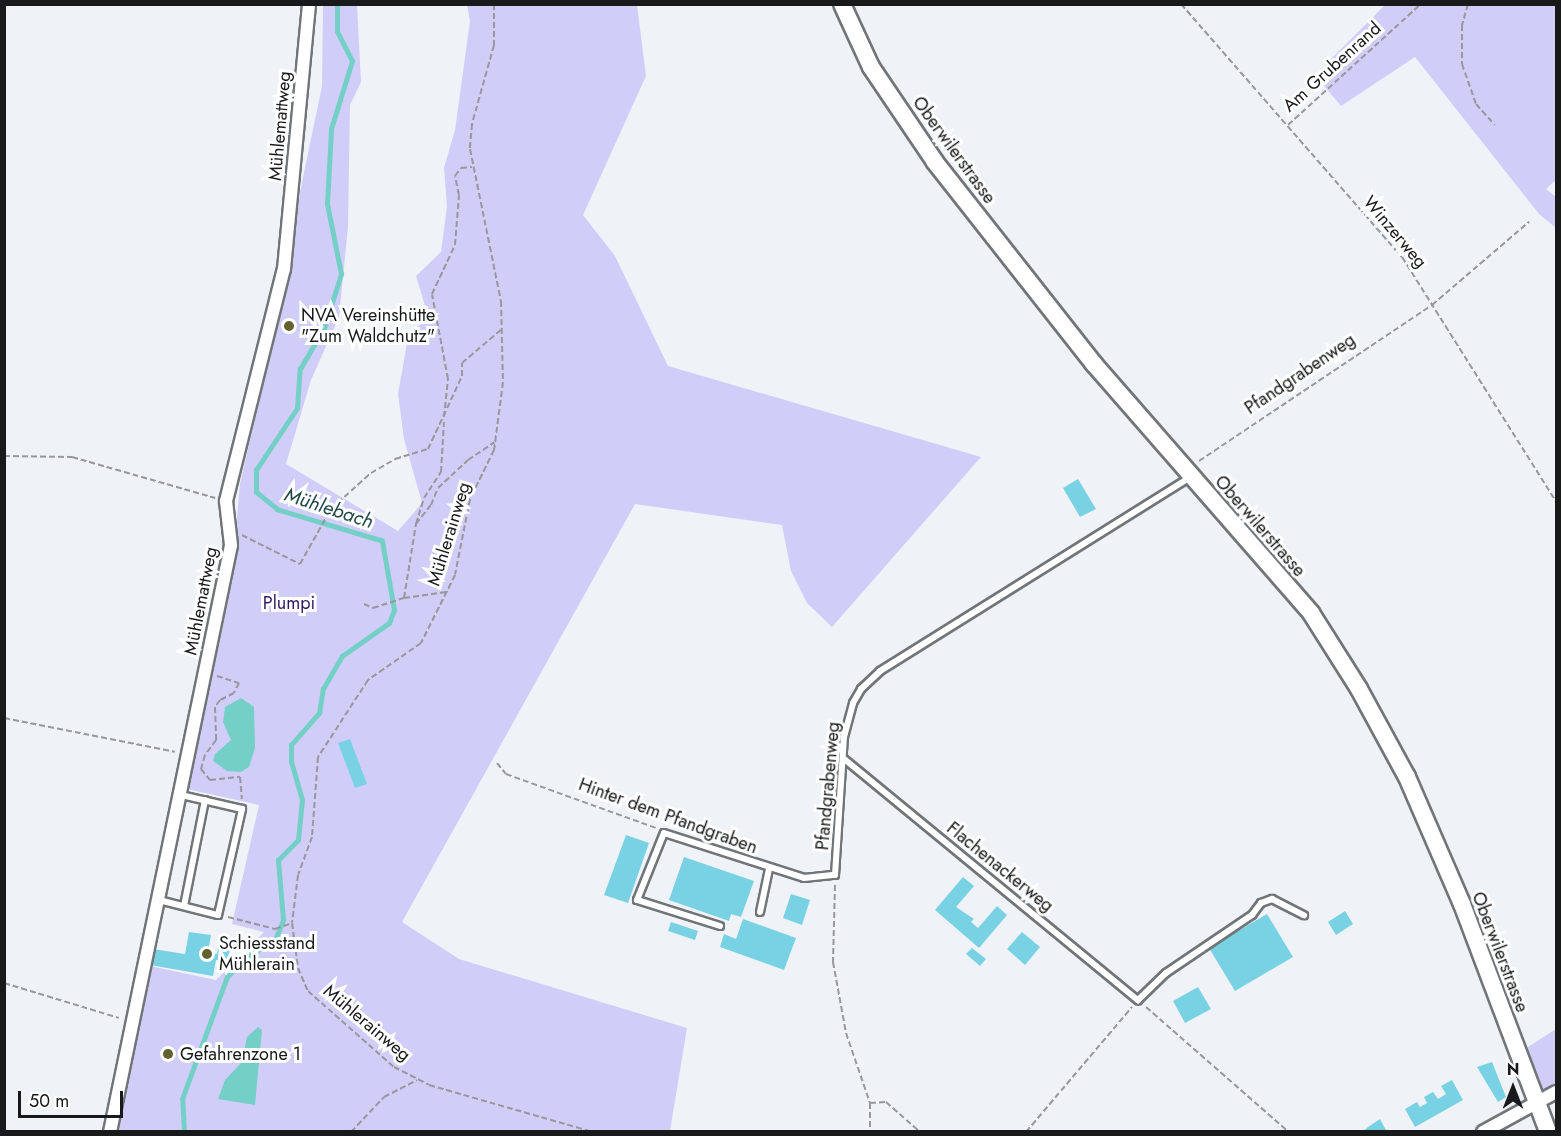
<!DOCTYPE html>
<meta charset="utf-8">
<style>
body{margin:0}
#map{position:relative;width:1561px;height:1136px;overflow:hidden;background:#eff3f7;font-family:Jost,sans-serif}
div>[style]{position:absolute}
.green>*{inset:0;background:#d1cdf9}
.water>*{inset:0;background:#74d0c6}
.stream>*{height:4.5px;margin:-2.25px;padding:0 2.25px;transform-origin:2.25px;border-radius:2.25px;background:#74d0c6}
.building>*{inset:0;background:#78d2e4}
.path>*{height:2px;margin-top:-1px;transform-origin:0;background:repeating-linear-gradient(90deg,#96989b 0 6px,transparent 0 9px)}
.roads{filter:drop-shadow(2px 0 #717578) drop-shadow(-2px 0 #717578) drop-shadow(0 2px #717578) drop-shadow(0 -2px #717578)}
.lane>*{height:6px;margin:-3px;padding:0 3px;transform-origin:3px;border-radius:3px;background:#fff}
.street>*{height:12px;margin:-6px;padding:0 6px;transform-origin:6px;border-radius:6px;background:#fff}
.secondary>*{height:16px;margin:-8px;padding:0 8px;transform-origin:8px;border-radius:8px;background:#fff}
.dots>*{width:16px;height:16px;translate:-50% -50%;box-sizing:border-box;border:3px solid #fff;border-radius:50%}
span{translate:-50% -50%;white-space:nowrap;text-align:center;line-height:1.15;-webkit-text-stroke:6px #fff;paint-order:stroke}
.street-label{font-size:18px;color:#18191a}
.poi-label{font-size:18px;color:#18191a}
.left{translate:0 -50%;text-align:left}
.park-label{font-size:18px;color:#2d1a62}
.water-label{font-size:20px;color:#204a46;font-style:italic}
.frame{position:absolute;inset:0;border:6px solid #18191a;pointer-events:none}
.north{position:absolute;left:1483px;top:1058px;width:60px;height:60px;-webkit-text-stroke:4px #fff;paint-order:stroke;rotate:0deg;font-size:16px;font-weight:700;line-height:24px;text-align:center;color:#18191a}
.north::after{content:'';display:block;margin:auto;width:21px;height:27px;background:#18191a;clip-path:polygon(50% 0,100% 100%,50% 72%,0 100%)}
.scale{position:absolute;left:18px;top:1091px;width:105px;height:27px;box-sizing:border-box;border:3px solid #18191a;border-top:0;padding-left:8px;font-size:18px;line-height:21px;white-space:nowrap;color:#18191a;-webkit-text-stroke:4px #fff;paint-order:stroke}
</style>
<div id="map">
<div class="green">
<div style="clip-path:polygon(323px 5px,357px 5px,361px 82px,350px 105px,348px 227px,339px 317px,311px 380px,286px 464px,398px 531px,422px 503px,404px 439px,398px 394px,409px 332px,429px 319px,416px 276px,441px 252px,447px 206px,444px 168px,455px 130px,470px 21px,467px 5px,637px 5px,646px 76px,583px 215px,615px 256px,668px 366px,981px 457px,832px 627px,807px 603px,791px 571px,782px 525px,635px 504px,402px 922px,459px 959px,687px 1028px,670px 1131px,112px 1132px,150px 966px,216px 980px,264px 932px,232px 924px,259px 805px,187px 789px,231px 583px,240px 484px,290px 269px,300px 192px,322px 86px)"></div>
<div style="clip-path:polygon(1385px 5px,1556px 5px,1556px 180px,1546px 189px,1556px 197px,1556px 228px,1539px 214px,1415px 57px,1341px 106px,1315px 75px)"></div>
<div style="clip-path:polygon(1556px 1029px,1556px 1090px,1535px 1100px,1517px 1054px)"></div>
</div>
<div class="water">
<div style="clip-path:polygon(241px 698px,254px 707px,255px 748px,249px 767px,241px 772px,227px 771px,213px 761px,215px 754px,231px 740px,223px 722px,225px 707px)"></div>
<div style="clip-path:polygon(258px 1027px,262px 1030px,255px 1105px,218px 1099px,225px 1080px,242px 1062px,247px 1037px)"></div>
</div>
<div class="stream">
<div style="left:184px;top:1132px;width:33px;rotate:-93deg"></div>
<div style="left:182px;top:1099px;width:130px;rotate:-69.8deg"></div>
<div style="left:227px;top:977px;width:25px;rotate:-47deg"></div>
<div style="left:244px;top:959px;width:36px;rotate:-32deg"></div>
<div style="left:275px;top:940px;width:22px;rotate:-68deg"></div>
<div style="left:283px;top:920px;width:60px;rotate:-94.8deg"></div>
<div style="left:278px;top:860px;width:28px;rotate:-45deg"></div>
<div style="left:298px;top:840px;width:40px;rotate:-84.3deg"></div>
<div style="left:302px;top:800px;width:40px;rotate:-106deg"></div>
<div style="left:291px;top:762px;width:17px;rotate:-90deg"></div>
<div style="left:291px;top:745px;width:43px;rotate:-48.8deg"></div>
<div style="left:319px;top:713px;width:24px;rotate:-81deg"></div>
<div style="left:323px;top:689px;width:38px;rotate:-60deg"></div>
<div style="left:342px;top:656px;width:57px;rotate:-35.1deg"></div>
<div style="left:389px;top:623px;width:14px;rotate:-69deg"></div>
<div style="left:394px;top:610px;width:70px;rotate:-99.9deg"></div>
<div style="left:382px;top:541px;width:109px;rotate:-163.4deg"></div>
<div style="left:278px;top:510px;width:28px;rotate:-141deg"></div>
<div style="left:256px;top:492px;width:22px;rotate:-90deg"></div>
<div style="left:256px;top:470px;width:74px;rotate:-56.5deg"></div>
<div style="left:297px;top:408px;width:39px;rotate:-86deg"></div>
<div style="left:300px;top:369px;width:48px;rotate:-59.7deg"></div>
<div style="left:324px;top:328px;width:57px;rotate:-72.5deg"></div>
<div style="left:341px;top:274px;width:71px;rotate:-101.3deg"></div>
<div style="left:327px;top:204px;width:75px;rotate:-86.9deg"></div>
<div style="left:331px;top:129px;width:71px;rotate:-72.8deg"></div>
<div style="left:352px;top:61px;width:33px;rotate:-117deg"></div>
<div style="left:337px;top:32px;width:28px;rotate:-90deg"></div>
</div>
<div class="building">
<div style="clip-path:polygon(288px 319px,294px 321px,291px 332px,284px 330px)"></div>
<div style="clip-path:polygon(1078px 479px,1096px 509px,1080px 517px,1063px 488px)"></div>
<div style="clip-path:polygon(350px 739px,367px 784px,355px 788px,338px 743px)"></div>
<div style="clip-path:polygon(626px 835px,649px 843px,628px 903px,604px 895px)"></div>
<div style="clip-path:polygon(684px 857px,754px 881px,741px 917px,731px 914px,729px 921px,669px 900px)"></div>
<div style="clip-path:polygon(963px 877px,974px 886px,956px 907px,974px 919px,971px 922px,978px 928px,997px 906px,1007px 915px,979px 948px,935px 910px)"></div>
<div style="clip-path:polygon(791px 894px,810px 900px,802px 925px,783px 918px)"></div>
<div style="clip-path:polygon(1345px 911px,1353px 924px,1336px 935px,1328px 922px)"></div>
<div style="clip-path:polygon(1267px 914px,1293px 957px,1235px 991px,1209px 948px)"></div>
<div style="clip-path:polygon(743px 919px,796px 938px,784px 970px,720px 947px,724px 934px,736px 939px)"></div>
<div style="clip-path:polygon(671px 922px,698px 931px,695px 940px,668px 931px)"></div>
<div style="clip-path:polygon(189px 932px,211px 935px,208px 952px,217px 954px,219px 940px,231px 943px,228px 962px,216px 960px,213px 976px,150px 965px,153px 949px,185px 954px)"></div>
<div style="clip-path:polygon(1022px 932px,1040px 947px,1025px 965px,1007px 949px)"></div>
<div style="clip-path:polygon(972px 948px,986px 959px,980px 966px,966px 954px)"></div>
<div style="clip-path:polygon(1198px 987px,1211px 1009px,1185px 1023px,1173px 1001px)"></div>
<div style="clip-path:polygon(1492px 1062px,1506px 1097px,1498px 1102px,1477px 1067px)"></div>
<div style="clip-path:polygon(1452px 1080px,1463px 1100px,1415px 1127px,1405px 1109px,1417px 1102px,1420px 1107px,1427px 1103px,1424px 1097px,1433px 1092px,1438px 1099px,1446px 1094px,1441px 1086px)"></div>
<div style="clip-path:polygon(1380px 1119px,1387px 1132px,1362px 1132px,1368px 1127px)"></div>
</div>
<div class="path">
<div style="left:494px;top:4px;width:41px;rotate:90deg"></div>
<div style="left:494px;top:45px;width:82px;rotate:105.6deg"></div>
<div style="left:472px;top:124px;width:25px;rotate:95deg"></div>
<div style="left:470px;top:149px;width:155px;rotate:78.5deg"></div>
<div style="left:501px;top:301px;width:81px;rotate:88.6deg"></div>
<div style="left:503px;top:382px;width:69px;rotate:97.5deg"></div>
<div style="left:494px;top:450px;width:55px;rotate:116.1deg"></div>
<div style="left:470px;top:499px;width:77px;rotate:101.2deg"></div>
<div style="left:455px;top:575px;width:76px;rotate:116.6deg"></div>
<div style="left:421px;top:643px;width:65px;rotate:145.1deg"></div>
<div style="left:368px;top:680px;width:92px;rotate:123deg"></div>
<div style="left:318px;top:757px;width:80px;rotate:94.3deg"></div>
<div style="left:312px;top:837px;width:40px;rotate:110.2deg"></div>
<div style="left:298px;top:875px;width:48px;rotate:97.1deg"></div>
<div style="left:292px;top:923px;width:45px;rotate:82.4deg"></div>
<div style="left:298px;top:968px;width:25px;rotate:67deg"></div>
<div style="left:308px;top:991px;width:115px;rotate:41.5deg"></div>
<div style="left:394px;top:1067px;width:39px;rotate:27deg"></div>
<div style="left:429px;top:1085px;width:171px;rotate:16deg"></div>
<div style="left:1181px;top:4px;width:336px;rotate:48.9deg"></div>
<div style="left:1402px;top:257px;width:289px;rotate:57.8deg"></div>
<div style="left:1468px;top:4px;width:22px;rotate:106deg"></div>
<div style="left:1462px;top:25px;width:39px;rotate:90deg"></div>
<div style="left:1462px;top:64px;width:42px;rotate:70.7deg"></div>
<div style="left:1476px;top:104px;width:28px;rotate:48deg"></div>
<div style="left:1288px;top:125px;width:180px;rotate:-42.3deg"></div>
<div style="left:444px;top:417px;width:38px;rotate:-84deg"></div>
<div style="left:448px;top:379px;width:86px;rotate:-100.7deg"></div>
<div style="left:432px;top:294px;width:54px;rotate:-64.9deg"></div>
<div style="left:455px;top:245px;width:50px;rotate:-85.4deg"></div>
<div style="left:459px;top:195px;width:19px;rotate:-102deg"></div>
<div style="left:455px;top:176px;width:10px;rotate:-53deg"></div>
<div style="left:461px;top:168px;width:11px;rotate:-5deg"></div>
<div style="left:4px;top:456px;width:68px;rotate:0.8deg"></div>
<div style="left:72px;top:457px;width:149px;rotate:16deg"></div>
<div style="left:1199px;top:461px;width:280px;rotate:-33.8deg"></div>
<div style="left:1432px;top:305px;width:128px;rotate:-40.6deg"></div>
<div style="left:416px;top:524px;width:27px;rotate:-73deg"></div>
<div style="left:424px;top:498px;width:31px;rotate:-57deg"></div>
<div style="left:441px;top:472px;width:50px;rotate:-86.6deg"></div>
<div style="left:242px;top:535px;width:65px;rotate:26.6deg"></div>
<div style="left:300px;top:564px;width:63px;rotate:-60.6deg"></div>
<div style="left:331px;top:509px;width:54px;rotate:-42deg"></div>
<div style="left:371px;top:473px;width:28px;rotate:-30deg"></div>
<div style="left:395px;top:459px;width:34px;rotate:-17deg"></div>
<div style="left:428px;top:449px;width:81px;rotate:-65deg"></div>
<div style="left:462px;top:376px;width:13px;rotate:-90deg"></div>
<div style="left:462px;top:363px;width:52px;rotate:-40.4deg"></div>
<div style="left:446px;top:592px;width:42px;rotate:171.9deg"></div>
<div style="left:404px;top:598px;width:75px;rotate:-80.8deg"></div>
<div style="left:416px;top:524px;width:24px;rotate:-52deg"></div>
<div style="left:431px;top:505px;width:18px;rotate:-68deg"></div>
<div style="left:438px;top:488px;width:41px;rotate:-43deg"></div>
<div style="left:468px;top:460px;width:32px;rotate:-34deg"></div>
<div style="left:364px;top:604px;width:10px;rotate:24deg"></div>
<div style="left:373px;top:608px;width:33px;rotate:-18deg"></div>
<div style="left:217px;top:676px;width:23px;rotate:18deg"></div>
<div style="left:239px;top:683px;width:11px;rotate:117deg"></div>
<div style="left:234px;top:693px;width:16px;rotate:153deg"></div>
<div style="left:220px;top:700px;width:9px;rotate:126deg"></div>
<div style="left:215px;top:707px;width:33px;rotate:88deg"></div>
<div style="left:216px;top:740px;width:19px;rotate:126deg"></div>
<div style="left:205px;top:755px;width:15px;rotate:106deg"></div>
<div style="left:201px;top:769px;width:14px;rotate:51deg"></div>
<div style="left:210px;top:780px;width:30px;rotate:-6deg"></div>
<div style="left:240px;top:777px;width:22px;rotate:85deg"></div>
<div style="left:4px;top:718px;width:174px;rotate:11.2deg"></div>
<div style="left:497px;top:763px;width:14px;rotate:51deg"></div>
<div style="left:506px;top:774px;width:159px;rotate:19.8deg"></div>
<div style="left:835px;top:885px;width:77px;rotate:91.5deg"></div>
<div style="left:833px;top:962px;width:72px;rotate:79.6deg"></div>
<div style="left:846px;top:1033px;width:74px;rotate:71.1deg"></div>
<div style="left:870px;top:1103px;width:29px;rotate:90deg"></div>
<div style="left:228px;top:917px;width:49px;rotate:14.3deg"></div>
<div style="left:275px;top:929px;width:18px;rotate:-19deg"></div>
<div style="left:4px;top:983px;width:120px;rotate:16.9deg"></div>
<div style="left:1146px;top:1007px;width:190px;rotate:41.2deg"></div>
<div style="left:870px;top:1103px;width:16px;rotate:-4deg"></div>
<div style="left:886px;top:1102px;width:45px;rotate:41.4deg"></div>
<div style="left:351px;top:1132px;width:48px;rotate:-46.7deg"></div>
<div style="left:384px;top:1097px;width:37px;rotate:-27deg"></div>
<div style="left:1026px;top:1132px;width:164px;rotate:-49.7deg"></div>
</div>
<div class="roads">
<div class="lane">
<div style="left:843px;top:758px;width:382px;rotate:39.4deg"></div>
<div style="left:1138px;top:1000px;width:39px;rotate:-44deg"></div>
<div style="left:1166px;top:973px;width:104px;rotate:-34deg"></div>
<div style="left:1252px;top:915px;width:15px;rotate:-53deg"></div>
<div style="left:1261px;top:903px;width:12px;rotate:-20deg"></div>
<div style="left:1272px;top:899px;width:36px;rotate:27deg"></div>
<div style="left:159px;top:900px;width:61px;rotate:14.3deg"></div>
<div style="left:218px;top:915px;width:109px;rotate:-77.2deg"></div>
<div style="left:242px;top:809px;width:63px;rotate:-167.1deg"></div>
<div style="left:184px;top:906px;width:108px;rotate:-78.8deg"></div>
<div style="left:760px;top:912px;width:44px;rotate:-78.2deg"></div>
<div style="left:720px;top:926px;width:87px;rotate:-162.6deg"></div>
<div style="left:637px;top:900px;width:72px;rotate:-68.1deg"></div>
<div style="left:664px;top:833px;width:147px;rotate:17.8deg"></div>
<div style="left:804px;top:878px;width:31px;rotate:-6deg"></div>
<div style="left:835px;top:875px;width:138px;rotate:-86.3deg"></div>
<div style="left:844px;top:737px;width:35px;rotate:-75deg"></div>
<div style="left:853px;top:703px;width:16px;rotate:-60deg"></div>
<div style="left:861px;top:689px;width:26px;rotate:-43deg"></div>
<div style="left:880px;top:671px;width:366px;rotate:-32deg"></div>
</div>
<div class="street">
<div style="left:110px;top:1132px;width:599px;rotate:-78.35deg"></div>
<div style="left:231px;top:545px;width:44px;rotate:-96.5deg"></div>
<div style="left:226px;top:501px;width:239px;rotate:-76deg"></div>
<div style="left:284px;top:269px;width:266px;rotate:-84.6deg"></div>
<div style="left:1483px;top:1132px;width:83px;rotate:-28.7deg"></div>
</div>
<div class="secondary">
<div style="left:842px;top:4px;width:69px;rotate:65.3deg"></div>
<div style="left:871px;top:67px;width:115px;rotate:56deg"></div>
<div style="left:935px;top:162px;width:257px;rotate:51.8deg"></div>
<div style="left:1094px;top:364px;width:330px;rotate:48.9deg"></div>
<div style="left:1311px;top:613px;width:90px;rotate:57.7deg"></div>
<div style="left:1359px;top:689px;width:100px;rotate:61.4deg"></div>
<div style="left:1407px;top:777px;width:138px;rotate:66.6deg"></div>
<div style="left:1462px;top:904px;width:244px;rotate:69.3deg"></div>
</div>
</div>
<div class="dots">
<div style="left:289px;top:326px;background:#61622f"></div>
<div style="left:207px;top:954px;background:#61622f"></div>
<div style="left:168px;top:1054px;background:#61622f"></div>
</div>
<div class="street-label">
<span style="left:1332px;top:67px;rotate:-42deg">Am Grubenrand</span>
<span style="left:280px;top:126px;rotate:-85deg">Mühlemattweg</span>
<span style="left:954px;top:150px;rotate:54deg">Oberwilerstrasse</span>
<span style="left:1395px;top:232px;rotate:50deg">Winzerweg</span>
<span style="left:1300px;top:374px;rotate:-34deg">Pfandgrabenweg</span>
<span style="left:1260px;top:526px;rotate:49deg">Oberwilerstrasse</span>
<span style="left:449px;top:534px;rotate:-73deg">Mühlerainweg</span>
<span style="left:201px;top:601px;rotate:-79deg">Mühlemattweg</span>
<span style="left:828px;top:786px;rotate:-85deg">Pfandgrabenweg</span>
<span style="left:668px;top:816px;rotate:20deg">Hinter dem Pfandgraben</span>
<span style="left:1000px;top:867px;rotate:39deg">Flachenackerweg</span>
<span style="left:1500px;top:952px;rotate:69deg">Oberwilerstrasse</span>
<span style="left:367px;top:1023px;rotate:40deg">Mühlerainweg</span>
</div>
<div class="poi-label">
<span class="left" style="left:301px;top:326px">NVA Vereinshütte<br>"Zum Waldchutz"</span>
<span class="left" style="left:219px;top:954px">Schiessstand<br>Mühlerain</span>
<span class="left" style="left:180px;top:1054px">Gefahrenzone 1</span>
</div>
<div class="park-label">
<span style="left:289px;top:603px">Plumpi</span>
</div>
<div class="water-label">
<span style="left:329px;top:508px;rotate:18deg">Mühlebach</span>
</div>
<div class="frame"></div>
<div class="north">N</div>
<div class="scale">50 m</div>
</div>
